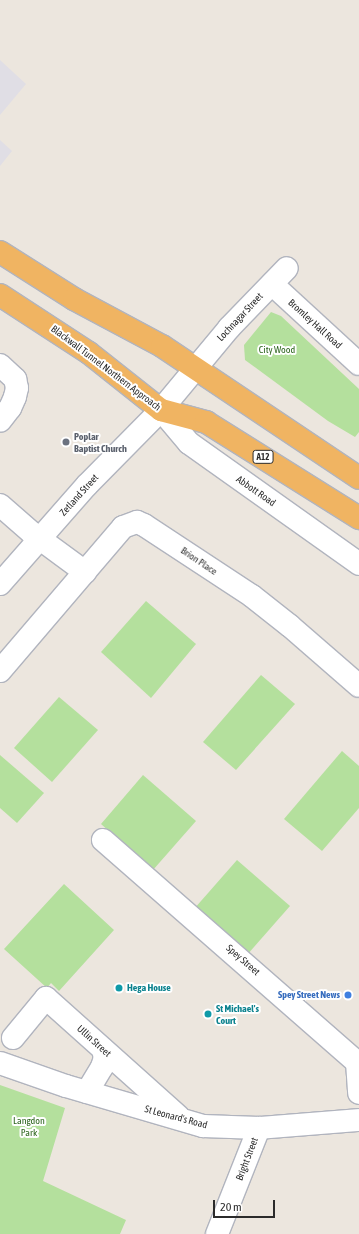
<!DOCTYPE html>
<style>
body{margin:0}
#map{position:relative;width:359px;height:1234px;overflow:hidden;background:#ece6de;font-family:"Asap Condensed",sans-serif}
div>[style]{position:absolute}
.industrial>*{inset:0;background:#e0dee5}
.green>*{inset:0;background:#b4e09d}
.roads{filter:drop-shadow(1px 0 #b1b4be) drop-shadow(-1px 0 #b1b4be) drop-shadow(0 1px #b1b4be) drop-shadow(0 -1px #b1b4be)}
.minor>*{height:22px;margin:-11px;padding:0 11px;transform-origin:11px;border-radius:11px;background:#fff}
.secondary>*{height:22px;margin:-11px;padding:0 11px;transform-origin:11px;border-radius:11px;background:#fff}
.trunk>*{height:22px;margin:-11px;padding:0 11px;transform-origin:11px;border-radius:11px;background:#f0b462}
.dots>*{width:11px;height:11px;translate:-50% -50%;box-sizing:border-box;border:2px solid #fff;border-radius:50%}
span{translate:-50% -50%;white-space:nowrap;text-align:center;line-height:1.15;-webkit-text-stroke:4px #fff;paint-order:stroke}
.shield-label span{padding:1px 3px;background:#fff;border:1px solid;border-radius:3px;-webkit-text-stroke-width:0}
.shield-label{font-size:9px;color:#2b2b2b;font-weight:700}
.street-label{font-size:10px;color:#2b2b2b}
.park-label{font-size:10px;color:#2d651e}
.worship-label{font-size:10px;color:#5b616d;font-weight:700}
.left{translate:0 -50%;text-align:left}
.culture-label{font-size:10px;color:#0d838f;font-weight:700}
.shop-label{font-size:10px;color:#366cbe;font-weight:700}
.right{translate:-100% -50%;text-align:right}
.scale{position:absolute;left:213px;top:1200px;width:62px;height:18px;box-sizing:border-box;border:2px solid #2b2b2b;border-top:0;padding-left:5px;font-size:12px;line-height:14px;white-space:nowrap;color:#2b2b2b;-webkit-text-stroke:3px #fff;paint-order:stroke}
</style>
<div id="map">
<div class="industrial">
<div style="clip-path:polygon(0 60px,26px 84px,0 115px)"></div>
<div style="clip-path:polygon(0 140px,12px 151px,0 166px)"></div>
</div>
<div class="green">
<div style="clip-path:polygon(271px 312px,281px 316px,359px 389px,359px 432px,355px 437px,328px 421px,245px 360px,244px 345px)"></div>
<div style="clip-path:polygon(146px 601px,196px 644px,151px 698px,101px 652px)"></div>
<div style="clip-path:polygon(261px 675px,295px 704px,236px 770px,203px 742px)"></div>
<div style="clip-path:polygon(59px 697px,98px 730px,52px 782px,14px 748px)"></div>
<div style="clip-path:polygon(342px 751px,359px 766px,359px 808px,322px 851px,284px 819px)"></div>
<div style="clip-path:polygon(0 755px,44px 793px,17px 823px,0 808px)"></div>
<div style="clip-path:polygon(143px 775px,196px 821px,153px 870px,101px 824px)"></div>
<div style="clip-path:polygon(237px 860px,290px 906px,247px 955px,194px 909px)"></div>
<div style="clip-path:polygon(64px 884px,114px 930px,59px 991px,51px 983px,47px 988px,4px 949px)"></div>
<div style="clip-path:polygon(0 1085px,65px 1108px,43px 1181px,126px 1220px,120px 1234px,0 1234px)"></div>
</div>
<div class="roads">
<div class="minor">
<div style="left:272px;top:284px;width:118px;rotate:42.6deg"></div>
<div style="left:0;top:365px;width:21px;rotate:43deg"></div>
<div style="left:15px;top:379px;width:9px;rotate:77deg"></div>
<div style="left:17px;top:388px;width:9px;rotate:103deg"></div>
<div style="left:15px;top:397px;width:12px;rotate:114deg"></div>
<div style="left:10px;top:408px;width:16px;rotate:128deg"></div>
<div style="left:0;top:505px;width:43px;rotate:41.2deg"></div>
<div style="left:32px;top:533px;width:66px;rotate:36.3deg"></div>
<div style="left:0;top:584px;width:132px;rotate:-48.7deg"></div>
<div style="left:87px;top:485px;width:105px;rotate:-45.4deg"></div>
<div style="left:161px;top:410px;width:107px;rotate:-50.3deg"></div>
<div style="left:229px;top:328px;width:83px;rotate:-46deg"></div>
<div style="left:0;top:671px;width:189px;rotate:-49.5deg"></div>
<div style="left:123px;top:527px;width:15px;rotate:-20deg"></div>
<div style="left:137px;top:522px;width:8px;rotate:23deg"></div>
<div style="left:144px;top:525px;width:129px;rotate:33.3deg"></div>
<div style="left:252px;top:596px;width:48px;rotate:38.3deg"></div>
<div style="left:290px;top:626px;width:91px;rotate:41deg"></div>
<div style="left:103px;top:840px;width:337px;rotate:41.2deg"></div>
<div style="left:357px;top:1062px;width:31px;rotate:86deg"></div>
<div style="left:13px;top:1038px;width:52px;rotate:-50.5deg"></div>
<div style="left:46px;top:998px;width:177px;rotate:41.8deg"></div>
<div style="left:0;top:1063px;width:70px;rotate:19.2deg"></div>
<div style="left:66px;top:1086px;width:143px;rotate:16.3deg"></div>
<div style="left:203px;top:1126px;width:56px;rotate:2deg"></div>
<div style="left:259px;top:1128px;width:100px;rotate:-4.6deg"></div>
<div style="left:87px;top:1092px;width:29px;rotate:-59deg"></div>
<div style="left:102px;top:1067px;width:9px;rotate:-72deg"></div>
<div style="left:105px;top:1058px;width:9px;rotate:-103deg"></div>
<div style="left:217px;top:1234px;width:114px;rotate:-68.4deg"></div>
</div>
<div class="secondary">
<div style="left:161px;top:410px;width:43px;rotate:49.7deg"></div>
<div style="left:189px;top:443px;width:209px;rotate:35.4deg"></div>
</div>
<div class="trunk">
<div style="left:0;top:252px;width:88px;rotate:32.4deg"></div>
<div style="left:74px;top:299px;width:100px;rotate:28.1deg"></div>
<div style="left:162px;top:346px;width:237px;rotate:33.8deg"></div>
<div style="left:0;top:295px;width:106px;rotate:33.1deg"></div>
<div style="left:89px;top:353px;width:92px;rotate:38.4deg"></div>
<div style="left:161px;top:410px;width:47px;rotate:14.9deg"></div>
<div style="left:206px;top:422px;width:181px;rotate:32.1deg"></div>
</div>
</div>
<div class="dots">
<div style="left:66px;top:442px;background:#6b7280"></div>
<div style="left:119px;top:988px;background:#0f9aa8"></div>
<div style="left:348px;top:995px;background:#3f7fe0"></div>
<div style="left:208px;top:1014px;background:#0f9aa8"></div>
</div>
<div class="shield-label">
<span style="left:263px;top:457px">A12</span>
</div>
<div class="street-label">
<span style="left:240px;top:317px;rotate:-47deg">Lochnagar Street</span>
<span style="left:315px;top:324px;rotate:42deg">Bromley Hall Road</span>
<span style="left:106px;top:368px;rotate:37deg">Blackwall Tunnel Northern Approach</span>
<span style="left:256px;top:491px;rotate:35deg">Abbott Road</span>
<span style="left:79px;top:495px;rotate:-48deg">Zetland Street</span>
<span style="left:199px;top:561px;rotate:34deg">Brion Place</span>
<span style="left:243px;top:960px;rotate:41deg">Spey Street</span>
<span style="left:94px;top:1041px;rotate:42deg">Ullin Street</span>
<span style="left:176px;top:1117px;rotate:15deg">St Leonard's Road</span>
<span style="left:247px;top:1159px;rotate:-69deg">Bright Street</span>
</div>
<div class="park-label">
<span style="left:277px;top:350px">City Wood</span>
<span style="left:29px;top:1126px">Langdon<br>Park</span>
</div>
<div class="worship-label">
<span class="left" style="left:74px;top:442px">Poplar<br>Baptist Church</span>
</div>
<div class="culture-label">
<span class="left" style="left:127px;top:988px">Hega House</span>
<span class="left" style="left:216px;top:1014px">St Michael's<br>Court</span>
</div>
<div class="shop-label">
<span class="right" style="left:340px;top:995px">Spey Street News</span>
</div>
<div class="scale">20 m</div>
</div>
